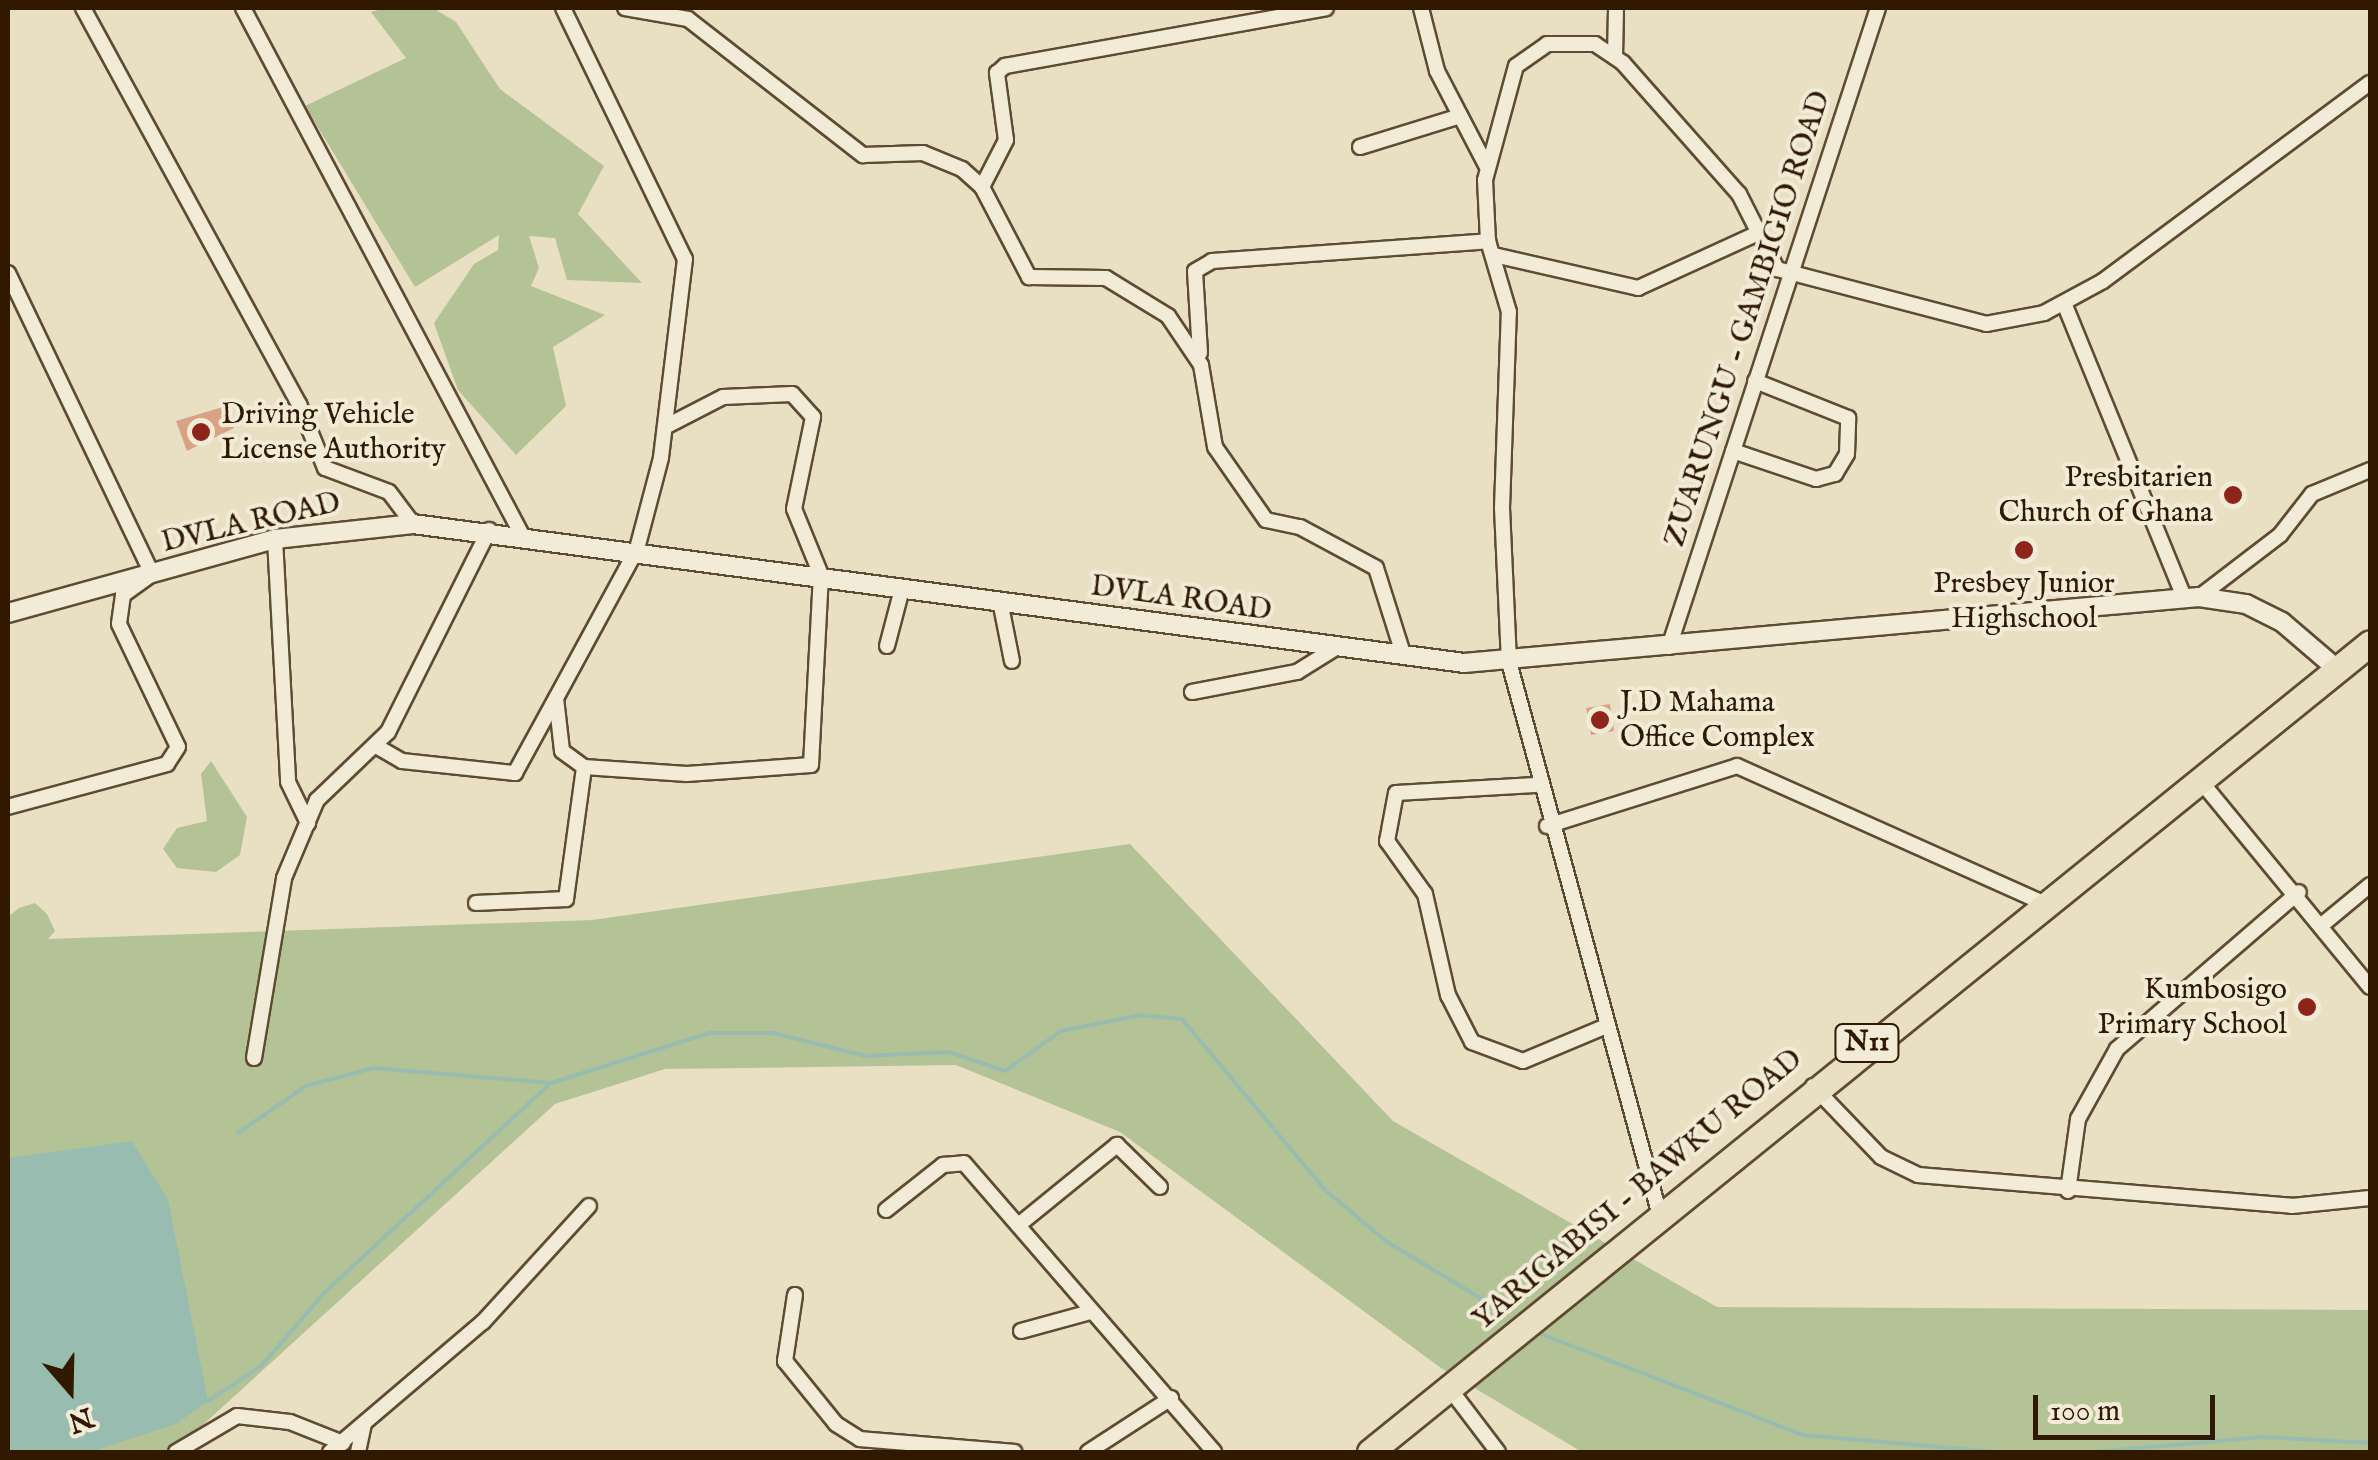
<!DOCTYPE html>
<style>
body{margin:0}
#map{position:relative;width:2378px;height:1460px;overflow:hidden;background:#e9e0c3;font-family:"IM FELL English",serif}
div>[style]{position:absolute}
.green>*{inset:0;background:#b3c396}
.water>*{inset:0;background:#98bdb0}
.stream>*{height:4px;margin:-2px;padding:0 2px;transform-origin:2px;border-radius:2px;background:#98bdb0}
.building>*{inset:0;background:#d8a384}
.roads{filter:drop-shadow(2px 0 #5f4b31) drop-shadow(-2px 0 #5f4b31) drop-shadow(0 2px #5f4b31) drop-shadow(0 -2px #5f4b31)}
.minor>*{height:14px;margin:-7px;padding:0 7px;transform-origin:7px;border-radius:7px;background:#f1ebd8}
.tertiary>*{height:18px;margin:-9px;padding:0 9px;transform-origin:9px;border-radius:9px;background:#f1ebd8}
.trunk>*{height:25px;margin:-12.5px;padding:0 12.5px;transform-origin:12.5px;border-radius:12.5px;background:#e9e0c3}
.dots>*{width:28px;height:28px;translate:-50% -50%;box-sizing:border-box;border:5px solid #f1ebd8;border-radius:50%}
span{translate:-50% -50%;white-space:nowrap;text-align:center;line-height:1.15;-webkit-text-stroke:8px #f1ebd8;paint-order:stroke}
.shield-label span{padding:2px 8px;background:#f1ebd8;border:2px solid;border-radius:8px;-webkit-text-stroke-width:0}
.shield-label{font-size:28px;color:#311900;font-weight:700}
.street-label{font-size:30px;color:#311900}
.poi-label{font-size:30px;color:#311900}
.left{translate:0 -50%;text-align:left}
.right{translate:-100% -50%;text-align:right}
.frame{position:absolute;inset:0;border:10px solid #311900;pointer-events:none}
.north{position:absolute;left:20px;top:1340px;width:100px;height:100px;-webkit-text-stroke:8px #f1ebd8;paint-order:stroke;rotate:160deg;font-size:28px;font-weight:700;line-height:40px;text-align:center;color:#311900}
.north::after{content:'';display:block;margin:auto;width:35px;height:45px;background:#311900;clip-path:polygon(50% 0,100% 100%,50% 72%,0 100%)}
.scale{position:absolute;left:2033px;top:1395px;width:182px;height:45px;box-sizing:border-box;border:5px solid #311900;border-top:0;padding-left:12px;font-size:30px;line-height:35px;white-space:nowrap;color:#311900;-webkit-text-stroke:8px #f1ebd8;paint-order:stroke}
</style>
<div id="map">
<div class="green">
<div style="clip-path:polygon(386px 8px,433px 8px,456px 22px,500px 89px,604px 166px,578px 214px,642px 283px,567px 280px,555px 238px,529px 236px,539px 268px,531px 286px,605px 315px,553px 347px,566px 406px,516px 455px,458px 390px,434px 323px,474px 264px,498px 250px,499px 235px,415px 287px,305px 106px,406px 58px,371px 12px)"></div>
<div style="clip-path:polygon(211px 761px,247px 817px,240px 855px,216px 872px,177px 868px,163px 849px,177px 828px,207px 821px,201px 774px)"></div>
<div style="clip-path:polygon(1130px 844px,1393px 1121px,1717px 1307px,2370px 1310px,2370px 1452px,1582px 1452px,1441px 1368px,1120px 1132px,956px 1065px,665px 1069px,555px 1104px,173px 1452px,8px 1452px,8px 917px,19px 908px,35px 903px,47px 914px,55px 931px,48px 939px,592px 920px)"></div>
</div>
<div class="water">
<div style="clip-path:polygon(132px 1141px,168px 1200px,208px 1401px,176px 1424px,90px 1452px,8px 1452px,8px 1158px)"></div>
</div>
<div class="stream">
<div style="left:238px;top:1133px;width:83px;rotate:-34.7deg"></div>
<div style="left:306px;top:1086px;width:69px;rotate:-15deg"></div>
<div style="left:373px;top:1068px;width:178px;rotate:4.8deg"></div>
<div style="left:1541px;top:1334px;width:281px;rotate:21.1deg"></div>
<div style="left:1803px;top:1435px;width:197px;rotate:5deg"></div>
<div style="left:208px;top:1401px;width:64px;rotate:-33.4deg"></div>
<div style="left:261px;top:1366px;width:98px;rotate:-49.1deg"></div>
<div style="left:325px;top:1292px;width:308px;rotate:-42.8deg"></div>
<div style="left:551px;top:1083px;width:167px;rotate:-17.5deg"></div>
<div style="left:710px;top:1033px;width:63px"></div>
<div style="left:773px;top:1033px;width:96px;rotate:13.9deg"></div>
<div style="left:866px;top:1056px;width:83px;rotate:-2.8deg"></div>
<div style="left:949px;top:1052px;width:59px;rotate:18.7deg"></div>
<div style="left:1005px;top:1071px;width:69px;rotate:-35.5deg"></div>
<div style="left:1061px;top:1031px;width:81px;rotate:-11.4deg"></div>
<div style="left:1140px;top:1015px;width:42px;rotate:5.4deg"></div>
<div style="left:1182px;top:1019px;width:222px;rotate:50.1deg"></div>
<div style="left:1324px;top:1189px;width:82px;rotate:40.1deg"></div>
<div style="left:1387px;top:1242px;width:138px;rotate:31deg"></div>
<div style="left:2094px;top:1452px;width:170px;rotate:-5.1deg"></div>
<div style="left:2263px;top:1437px;width:107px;rotate:3.2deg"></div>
</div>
<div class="building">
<div style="clip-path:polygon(226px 406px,234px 428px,187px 451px,176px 421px)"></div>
<div style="clip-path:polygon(1610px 704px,1614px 731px,1591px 735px,1586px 708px)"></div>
</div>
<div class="roads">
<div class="minor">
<div style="left:83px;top:8px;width:451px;rotate:61.4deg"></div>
<div style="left:299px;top:404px;width:69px;rotate:67.9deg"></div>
<div style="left:325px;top:468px;width:68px;rotate:20.6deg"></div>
<div style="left:389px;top:492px;width:40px;rotate:53deg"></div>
<div style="left:243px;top:8px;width:594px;rotate:62.1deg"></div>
<div style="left:563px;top:8px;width:279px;rotate:64.1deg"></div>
<div style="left:685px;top:259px;width:200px;rotate:96.9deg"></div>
<div style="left:661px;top:458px;width:94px;rotate:104.8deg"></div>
<div style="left:637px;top:549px;width:170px;rotate:118.5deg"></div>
<div style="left:556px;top:698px;width:53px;rotate:83.5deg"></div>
<div style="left:562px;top:751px;width:27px;rotate:36deg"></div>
<div style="left:584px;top:767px;width:103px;rotate:3.9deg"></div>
<div style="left:687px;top:774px;width:124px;rotate:-4.2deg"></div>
<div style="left:811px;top:765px;width:190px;rotate:-87deg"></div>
<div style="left:821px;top:575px;width:71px;rotate:-112.2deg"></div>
<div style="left:794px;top:509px;width:94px;rotate:-78.3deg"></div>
<div style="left:813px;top:417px;width:31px;rotate:-132deg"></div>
<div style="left:792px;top:394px;width:69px;rotate:177.5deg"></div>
<div style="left:723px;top:397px;width:65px;rotate:152.7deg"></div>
<div style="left:625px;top:8px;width:64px;rotate:9.9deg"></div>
<div style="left:688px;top:19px;width:222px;rotate:37.9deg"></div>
<div style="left:863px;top:155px;width:60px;rotate:-1.9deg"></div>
<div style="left:923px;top:153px;width:42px;rotate:22.3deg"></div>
<div style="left:962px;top:169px;width:27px;rotate:42deg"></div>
<div style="left:982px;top:187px;width:102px;rotate:62.4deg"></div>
<div style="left:1029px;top:277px;width:77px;rotate:0.7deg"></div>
<div style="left:1106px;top:278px;width:73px;rotate:31.5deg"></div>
<div style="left:1168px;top:316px;width:59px;rotate:56deg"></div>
<div style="left:1201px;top:365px;width:83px;rotate:80.3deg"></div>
<div style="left:1215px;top:447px;width:89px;rotate:55.1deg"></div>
<div style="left:1266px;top:520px;width:35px;rotate:12deg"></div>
<div style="left:1300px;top:527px;width:86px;rotate:28.3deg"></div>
<div style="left:1376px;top:568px;width:93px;rotate:72.5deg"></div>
<div style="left:1421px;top:8px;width:65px;rotate:75.7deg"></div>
<div style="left:1437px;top:71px;width:108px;rotate:62.5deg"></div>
<div style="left:1615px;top:57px;width:49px;rotate:-88.8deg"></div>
<div style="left:1360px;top:147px;width:105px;rotate:-17.2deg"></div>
<div style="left:982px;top:187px;width:53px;rotate:-62.9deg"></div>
<div style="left:1006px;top:140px;width:68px;rotate:-97.7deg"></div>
<div style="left:997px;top:73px;width:11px;rotate:-41deg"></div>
<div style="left:1005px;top:66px;width:326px;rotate:-10.2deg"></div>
<div style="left:1494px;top:255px;width:148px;rotate:12.9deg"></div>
<div style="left:1638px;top:288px;width:132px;rotate:-24.6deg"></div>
<div style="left:8px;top:273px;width:334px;rotate:64.4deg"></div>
<div style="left:152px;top:574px;width:36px;rotate:144deg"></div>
<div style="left:123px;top:595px;width:29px;rotate:98deg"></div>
<div style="left:119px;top:624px;width:136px;rotate:64.4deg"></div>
<div style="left:178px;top:747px;width:20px;rotate:123deg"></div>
<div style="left:167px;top:764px;width:165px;rotate:164.9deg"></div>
<div style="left:2064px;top:303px;width:320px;rotate:67.8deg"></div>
<div style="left:1200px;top:353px;width:82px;rotate:-93.5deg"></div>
<div style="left:1195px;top:271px;width:20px;rotate:-30deg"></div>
<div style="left:1212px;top:261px;width:277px;rotate:-4.1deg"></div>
<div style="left:1733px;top:451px;width:88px;rotate:18.6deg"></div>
<div style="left:1816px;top:479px;width:20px;rotate:-15deg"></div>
<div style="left:1835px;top:474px;width:23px;rotate:-59deg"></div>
<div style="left:1847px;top:454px;width:36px;rotate:-88deg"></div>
<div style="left:1848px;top:418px;width:100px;rotate:-158.3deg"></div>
<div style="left:275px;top:539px;width:243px;rotate:86.9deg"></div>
<div style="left:288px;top:782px;width:46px;rotate:64deg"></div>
<div style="left:2199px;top:597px;width:102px;rotate:-37.4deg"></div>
<div style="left:2280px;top:535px;width:52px;rotate:-52deg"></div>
<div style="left:2312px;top:494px;width:63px;rotate:-22.5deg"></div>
<div style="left:1000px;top:601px;width:61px;rotate:78.7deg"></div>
<div style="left:887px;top:646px;width:59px;rotate:-75.3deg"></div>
<div style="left:1669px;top:647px;width:672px;rotate:-71.89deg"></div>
<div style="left:1192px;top:692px;width:107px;rotate:-10.8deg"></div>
<div style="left:1297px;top:672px;width:44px;rotate:-31.9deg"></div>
<div style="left:376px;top:746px;width:30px;rotate:30deg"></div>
<div style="left:402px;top:761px;width:114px;rotate:6.1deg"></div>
<div style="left:515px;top:773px;width:83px;rotate:-61.3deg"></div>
<div style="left:2199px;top:779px;width:269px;rotate:50.6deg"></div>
<div style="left:1535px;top:785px;width:139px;rotate:176.7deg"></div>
<div style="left:1396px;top:793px;width:49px;rotate:100.6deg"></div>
<div style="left:1387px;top:841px;width:65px;rotate:54.4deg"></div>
<div style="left:1425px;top:894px;width:104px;rotate:77.2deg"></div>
<div style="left:1448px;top:995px;width:53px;rotate:62.9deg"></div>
<div style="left:1472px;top:1042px;width:54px;rotate:20.4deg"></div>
<div style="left:1523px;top:1061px;width:86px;rotate:-22.7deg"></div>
<div style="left:1547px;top:826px;width:199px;rotate:-17.5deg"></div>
<div style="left:1737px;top:766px;width:338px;rotate:24.1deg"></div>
<div style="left:476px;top:903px;width:90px;rotate:-2.5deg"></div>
<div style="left:566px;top:899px;width:133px;rotate:-82.2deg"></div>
<div style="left:2323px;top:924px;width:61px;rotate:-39.7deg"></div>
<div style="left:254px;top:1058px;width:182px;rotate:-80.5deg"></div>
<div style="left:284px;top:878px;width:85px;rotate:-67.1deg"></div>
<div style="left:317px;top:800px;width:98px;rotate:-43.8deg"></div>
<div style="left:388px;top:732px;width:226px;rotate:-63.4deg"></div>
<div style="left:1813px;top:1086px;width:98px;rotate:46.2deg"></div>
<div style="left:1881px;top:1157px;width:41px;rotate:25.9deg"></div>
<div style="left:1918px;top:1175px;width:375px;rotate:4.7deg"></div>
<div style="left:2292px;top:1206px;width:78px;rotate:-5.9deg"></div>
<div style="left:2068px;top:1191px;width:73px;rotate:-82.1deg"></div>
<div style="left:2078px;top:1119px;width:80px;rotate:-60.9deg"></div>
<div style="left:2117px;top:1049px;width:240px;rotate:-40.8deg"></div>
<div style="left:886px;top:1210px;width:73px;rotate:-38.3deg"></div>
<div style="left:943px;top:1165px;width:21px;rotate:-5deg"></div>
<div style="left:964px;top:1163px;width:382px;rotate:49.1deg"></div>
<div style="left:1659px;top:1212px;width:570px;rotate:-105.26deg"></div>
<div style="left:1509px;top:662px;width:154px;rotate:-92.6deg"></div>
<div style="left:1502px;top:508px;width:196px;rotate:-88deg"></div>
<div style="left:1509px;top:312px;width:74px;rotate:-106.5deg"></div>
<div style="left:1488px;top:241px;width:61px;rotate:-92.8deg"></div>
<div style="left:1485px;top:180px;width:118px;rotate:-74.8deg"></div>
<div style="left:1516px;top:66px;width:38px;rotate:-35deg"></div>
<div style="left:1547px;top:44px;width:48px"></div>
<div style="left:1595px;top:44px;width:34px;rotate:34deg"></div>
<div style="left:1623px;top:63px;width:175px;rotate:48.5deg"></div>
<div style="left:1739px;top:194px;width:84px;rotate:63.1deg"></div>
<div style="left:1777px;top:269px;width:216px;rotate:14.7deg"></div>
<div style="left:1986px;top:324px;width:59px;rotate:-10.7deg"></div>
<div style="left:2044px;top:313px;width:67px;rotate:-28.5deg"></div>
<div style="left:2103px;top:281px;width:332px;rotate:-36.6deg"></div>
<div style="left:1021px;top:1223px;width:124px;rotate:-39.1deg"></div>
<div style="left:1117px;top:1145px;width:60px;rotate:44.3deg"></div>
<div style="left:795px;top:1295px;width:67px;rotate:98.6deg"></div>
<div style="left:785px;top:1361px;width:81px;rotate:51deg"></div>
<div style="left:836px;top:1424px;width:28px;rotate:32deg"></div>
<div style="left:860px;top:1439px;width:155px;rotate:4.8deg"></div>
<div style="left:1021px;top:1331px;width:72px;rotate:-15.4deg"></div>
<div style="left:1450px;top:1389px;width:79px;rotate:52.7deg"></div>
<div style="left:176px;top:1452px;width:71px;rotate:-30.5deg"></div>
<div style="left:237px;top:1416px;width:53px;rotate:6.5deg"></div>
<div style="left:290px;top:1422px;width:57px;rotate:21.6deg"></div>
<div style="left:330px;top:1452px;width:201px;rotate:-40.4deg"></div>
<div style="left:483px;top:1322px;width:157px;rotate:-47.6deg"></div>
<div style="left:358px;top:1452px;width:29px;rotate:-78deg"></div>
<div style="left:1088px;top:1452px;width:99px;rotate:-33deg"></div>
</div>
<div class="tertiary">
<div style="left:8px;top:613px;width:277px;rotate:-15.5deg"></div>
<div style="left:275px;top:539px;width:139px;rotate:-6.2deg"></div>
<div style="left:413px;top:524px;width:1060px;rotate:7.53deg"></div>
<div style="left:1464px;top:663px;width:738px;rotate:-5.13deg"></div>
<div style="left:2199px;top:597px;width:48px;rotate:8.5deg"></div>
<div style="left:2246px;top:604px;width:40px;rotate:26.6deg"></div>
<div style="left:2282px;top:622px;width:74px;rotate:40.6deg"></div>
</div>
<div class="trunk">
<div style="left:1370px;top:1452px;width:1286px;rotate:-38.97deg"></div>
</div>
</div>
<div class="dots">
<div style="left:201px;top:432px;background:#8f2418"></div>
<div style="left:2233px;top:495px;background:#8f2418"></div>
<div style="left:2024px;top:550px;background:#8f2418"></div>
<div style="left:1600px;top:720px;background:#8f2418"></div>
<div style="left:2307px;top:1007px;background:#8f2418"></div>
</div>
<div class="shield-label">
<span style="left:1867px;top:1043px">N11</span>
</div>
<div class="street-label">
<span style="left:1748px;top:319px;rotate:-72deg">ZUARUNGU - GAMBIGIO ROAD</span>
<span style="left:251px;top:523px;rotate:-13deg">DVLA ROAD</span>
<span style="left:1181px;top:599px;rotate:8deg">DVLA ROAD</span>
<span style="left:1638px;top:1190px;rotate:-40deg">YARIGABISI - BAWKU ROAD</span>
</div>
<div class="poi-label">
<span class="left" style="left:221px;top:432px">Driving Vehicle<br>License Authority</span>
<span class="right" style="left:2213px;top:495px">Presbitarien<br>Church of Ghana</span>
<span style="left:2024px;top:601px">Presbey Junior<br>Highschool</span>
<span class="left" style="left:1620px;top:720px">J.D Mahama<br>Office Complex</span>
<span class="right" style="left:2287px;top:1007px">Kumbosigo<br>Primary School</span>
</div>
<div class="frame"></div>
<div class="north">N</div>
<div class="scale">100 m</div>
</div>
